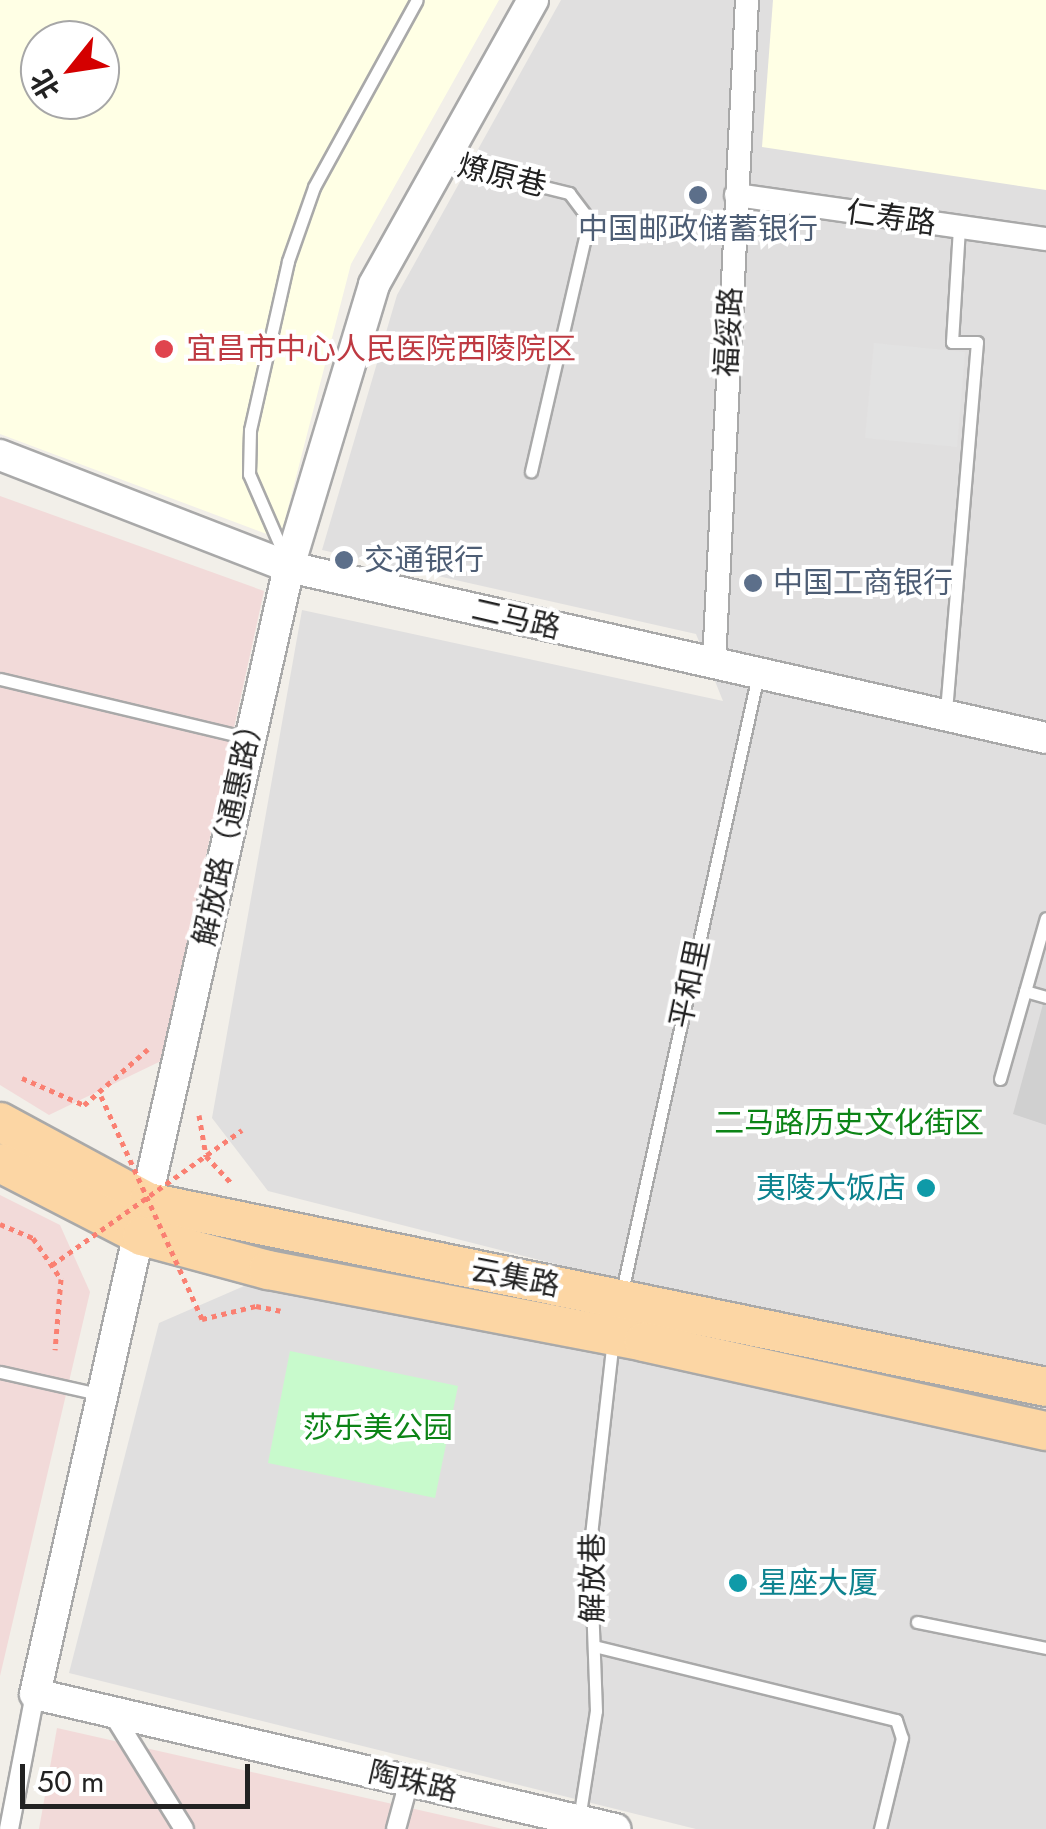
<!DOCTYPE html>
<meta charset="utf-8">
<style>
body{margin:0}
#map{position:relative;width:1046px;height:1829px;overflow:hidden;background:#f2efe9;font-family:Jost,"Noto Sans SC",sans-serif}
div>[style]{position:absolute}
.residential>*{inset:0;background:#e0dfdf}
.commercial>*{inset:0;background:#f2dad9}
.education>*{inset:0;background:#ffffe5}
.religious>*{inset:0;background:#d0d0d0}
.park>*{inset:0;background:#c8facc}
.parking>*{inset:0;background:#e2e2e2}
.path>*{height:5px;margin-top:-2.5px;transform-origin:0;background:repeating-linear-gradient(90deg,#fa8072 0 5px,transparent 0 10px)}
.roads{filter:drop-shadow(2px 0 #a9a9a9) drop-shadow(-2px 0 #a9a9a9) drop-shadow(0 2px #a9a9a9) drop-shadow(0 -2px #a9a9a9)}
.service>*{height:11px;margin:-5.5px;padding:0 5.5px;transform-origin:5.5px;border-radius:5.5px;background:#fff}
.pedestrian>*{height:18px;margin:-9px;padding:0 9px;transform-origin:9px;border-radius:9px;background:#fff}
.minor>*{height:22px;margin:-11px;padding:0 11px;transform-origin:11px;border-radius:11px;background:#fff}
.tertiary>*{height:30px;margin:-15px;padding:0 15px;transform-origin:15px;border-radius:15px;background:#fff}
.primary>*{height:38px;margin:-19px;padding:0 19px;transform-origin:19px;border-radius:19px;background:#fcd6a4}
.path-bridge>*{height:5px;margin-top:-2.5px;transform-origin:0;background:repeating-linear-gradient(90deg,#fa8072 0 5px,transparent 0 10px)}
.dots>*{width:28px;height:28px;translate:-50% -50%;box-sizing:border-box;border:5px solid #fff;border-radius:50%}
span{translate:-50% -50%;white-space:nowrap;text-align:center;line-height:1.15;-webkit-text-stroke:8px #fff;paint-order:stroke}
.street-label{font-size:30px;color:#222}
.service-label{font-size:30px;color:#4e5e75}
.left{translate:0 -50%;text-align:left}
.health-label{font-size:30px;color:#be3a42}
.park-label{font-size:30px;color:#0c8416}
.culture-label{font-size:30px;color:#0d838f}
.right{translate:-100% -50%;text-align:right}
.north{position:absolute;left:20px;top:20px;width:100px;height:100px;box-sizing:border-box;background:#fff;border:2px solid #a7a7a7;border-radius:50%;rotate:240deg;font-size:28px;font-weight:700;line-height:40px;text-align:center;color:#222}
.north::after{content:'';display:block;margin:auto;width:35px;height:45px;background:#d40000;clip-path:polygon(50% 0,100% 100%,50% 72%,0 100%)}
.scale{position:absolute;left:20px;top:1764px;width:230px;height:45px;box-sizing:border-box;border:5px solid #222;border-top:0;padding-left:12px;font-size:30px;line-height:35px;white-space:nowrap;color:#222;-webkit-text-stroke:8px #fff;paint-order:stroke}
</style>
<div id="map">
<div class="residential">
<div style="clip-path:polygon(561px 0,1046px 0,1046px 1372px,614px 1279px,268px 1191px,212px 1118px,302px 610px,723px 701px,696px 634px,322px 550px,397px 295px)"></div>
<div style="clip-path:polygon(251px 1283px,1046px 1440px,1046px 1829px,696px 1829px,69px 1673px,159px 1323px)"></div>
</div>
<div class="commercial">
<div style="clip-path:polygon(0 496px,264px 591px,161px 1061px,49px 1115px,0 1085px)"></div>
<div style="clip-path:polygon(0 1195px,60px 1225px,90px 1292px,0 1676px)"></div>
<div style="clip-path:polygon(57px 1728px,503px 1829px,39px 1829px)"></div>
</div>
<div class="education">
<div style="clip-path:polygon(evenodd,0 0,499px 0,351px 264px,280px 539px,0 434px,0 0,40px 40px,100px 40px,100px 100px,40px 100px,40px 40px)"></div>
<div style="clip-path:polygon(773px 0,1046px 0,1046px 190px,762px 147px)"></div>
</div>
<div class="religious">
<div style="clip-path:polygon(1043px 1004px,1046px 1005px,1046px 1125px,1013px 1114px)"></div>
</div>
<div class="park">
<div style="clip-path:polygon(290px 1351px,458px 1386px,435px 1498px,268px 1463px)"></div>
</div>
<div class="parking">
<div style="clip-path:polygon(874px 343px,965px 352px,957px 447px,865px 438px)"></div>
</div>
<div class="path">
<div style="left:22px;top:1078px;width:68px;rotate:23.5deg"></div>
<div style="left:84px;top:1105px;width:85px;rotate:-41.2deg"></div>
<div style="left:199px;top:1115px;width:42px;rotate:80.3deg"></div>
<div style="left:206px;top:1156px;width:37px;rotate:47deg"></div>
<div style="left:0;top:1224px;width:36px;rotate:23deg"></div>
<div style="left:33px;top:1238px;width:50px;rotate:55.7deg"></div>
<div style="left:61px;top:1279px;width:71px;rotate:94.8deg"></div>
<div style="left:202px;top:1319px;width:56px;rotate:-13.5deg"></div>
<div style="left:256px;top:1306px;width:25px;rotate:11deg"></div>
</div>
<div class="roads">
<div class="service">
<div style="left:447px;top:163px;width:126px;rotate:13.8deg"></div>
<div style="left:569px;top:193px;width:34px;rotate:53deg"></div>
<div style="left:589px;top:220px;width:258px;rotate:103deg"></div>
<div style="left:286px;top:559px;width:93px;rotate:-113.5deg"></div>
<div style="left:249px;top:474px;width:44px;rotate:-88.7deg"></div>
<div style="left:250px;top:430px;width:173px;rotate:-77.3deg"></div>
<div style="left:288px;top:261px;width:78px;rotate:-70.6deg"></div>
<div style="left:314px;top:187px;width:213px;rotate:-61.2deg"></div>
<div style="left:0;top:679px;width:255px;rotate:13.4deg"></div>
<div style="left:946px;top:711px;width:370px;rotate:-85.2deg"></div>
<div style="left:977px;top:342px;width:25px;rotate:180deg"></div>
<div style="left:952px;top:342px;width:114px;rotate:-86.5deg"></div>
<div style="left:1025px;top:991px;width:22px;rotate:16deg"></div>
<div style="left:1000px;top:1079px;width:167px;rotate:-74.1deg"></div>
<div style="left:621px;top:1296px;width:636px;rotate:-77.56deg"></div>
<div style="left:0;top:1372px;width:106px;rotate:12.6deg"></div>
<div style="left:917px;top:1622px;width:132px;rotate:11.4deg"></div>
<div style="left:594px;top:1646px;width:311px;rotate:13.8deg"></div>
<div style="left:896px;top:1720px;width:19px;rotate:72deg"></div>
<div style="left:902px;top:1738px;width:94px;rotate:103.6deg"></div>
<div style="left:579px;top:1819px;width:109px;rotate:-81.1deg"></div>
<div style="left:596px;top:1711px;width:167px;rotate:-92.1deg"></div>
<div style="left:590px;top:1544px;width:205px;rotate:-83.6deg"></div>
</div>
<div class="pedestrian">
<div style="left:114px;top:1716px;width:133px;rotate:58.2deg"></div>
<div style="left:9px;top:1829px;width:137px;rotate:-79.1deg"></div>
<div style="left:35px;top:1694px;width:6px;rotate:18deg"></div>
<div style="left:396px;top:1829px;width:50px;rotate:-74.8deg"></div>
</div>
<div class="minor">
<div style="left:736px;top:195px;width:313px;rotate:8.1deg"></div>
<div style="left:714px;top:663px;width:664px;rotate:-87.15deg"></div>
</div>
<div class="tertiary">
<div style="left:533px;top:0;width:326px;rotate:119.2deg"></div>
<div style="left:374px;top:285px;width:295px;rotate:106.8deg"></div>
<div style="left:289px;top:567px;width:1155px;rotate:102.7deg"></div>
<div style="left:35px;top:1694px;width:596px;rotate:13.1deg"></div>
<div style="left:0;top:455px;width:310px;rotate:21.2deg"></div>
<div style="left:289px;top:567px;width:776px;rotate:12.73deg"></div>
</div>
<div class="primary">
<div style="left:0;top:1122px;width:168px;rotate:28.4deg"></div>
<div style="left:148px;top:1202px;width:917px;rotate:11.64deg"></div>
<div style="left:0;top:1163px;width:160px;rotate:27.2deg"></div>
<div style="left:142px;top:1236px;width:131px;rotate:15.1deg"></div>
<div style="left:268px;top:1270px;width:383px;rotate:10.8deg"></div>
<div style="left:644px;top:1342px;width:412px;rotate:12.5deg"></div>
</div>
</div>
<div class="path-bridge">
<div style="left:101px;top:1096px;width:245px;rotate:65.6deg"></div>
<div style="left:52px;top:1265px;width:233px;rotate:-35.4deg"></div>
</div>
<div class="dots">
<div style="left:698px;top:195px;background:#5c6f8a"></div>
<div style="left:164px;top:349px;background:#e0444e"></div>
<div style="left:344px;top:560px;background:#5c6f8a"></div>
<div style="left:753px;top:583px;background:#5c6f8a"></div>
<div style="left:926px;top:1188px;background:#0f9aa8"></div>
<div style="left:738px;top:1583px;background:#0f9aa8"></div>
</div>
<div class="street-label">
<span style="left:502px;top:176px;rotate:14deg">燎原巷</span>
<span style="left:891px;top:218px;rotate:8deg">仁寿路</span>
<span style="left:729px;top:332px;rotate:-87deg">福绥路</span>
<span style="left:516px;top:619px;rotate:13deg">二马路</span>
<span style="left:229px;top:828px;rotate:-78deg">解放路（通惠路）</span>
<span style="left:690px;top:984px;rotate:-78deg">平和里</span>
<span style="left:515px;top:1278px;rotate:11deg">云集路</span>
<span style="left:593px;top:1578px;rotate:-90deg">解放巷</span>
<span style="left:413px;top:1782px;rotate:13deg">陶珠路</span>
</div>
<div class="service-label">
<span style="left:698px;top:229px">中国邮政储蓄银行</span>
<span class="left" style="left:364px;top:560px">交通银行</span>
<span class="left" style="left:773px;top:583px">中国工商银行</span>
</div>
<div class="health-label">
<span class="left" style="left:186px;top:349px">宜昌市中心人民医院西陵院区</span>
</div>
<div class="park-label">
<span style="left:849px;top:1123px">二马路历史文化街区</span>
<span style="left:378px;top:1428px">莎乐美公园</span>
</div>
<div class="culture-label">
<span class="right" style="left:906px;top:1188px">夷陵大饭店</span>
<span class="left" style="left:758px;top:1583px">星座大厦</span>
</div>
<div class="north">北</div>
<div class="scale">50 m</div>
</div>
